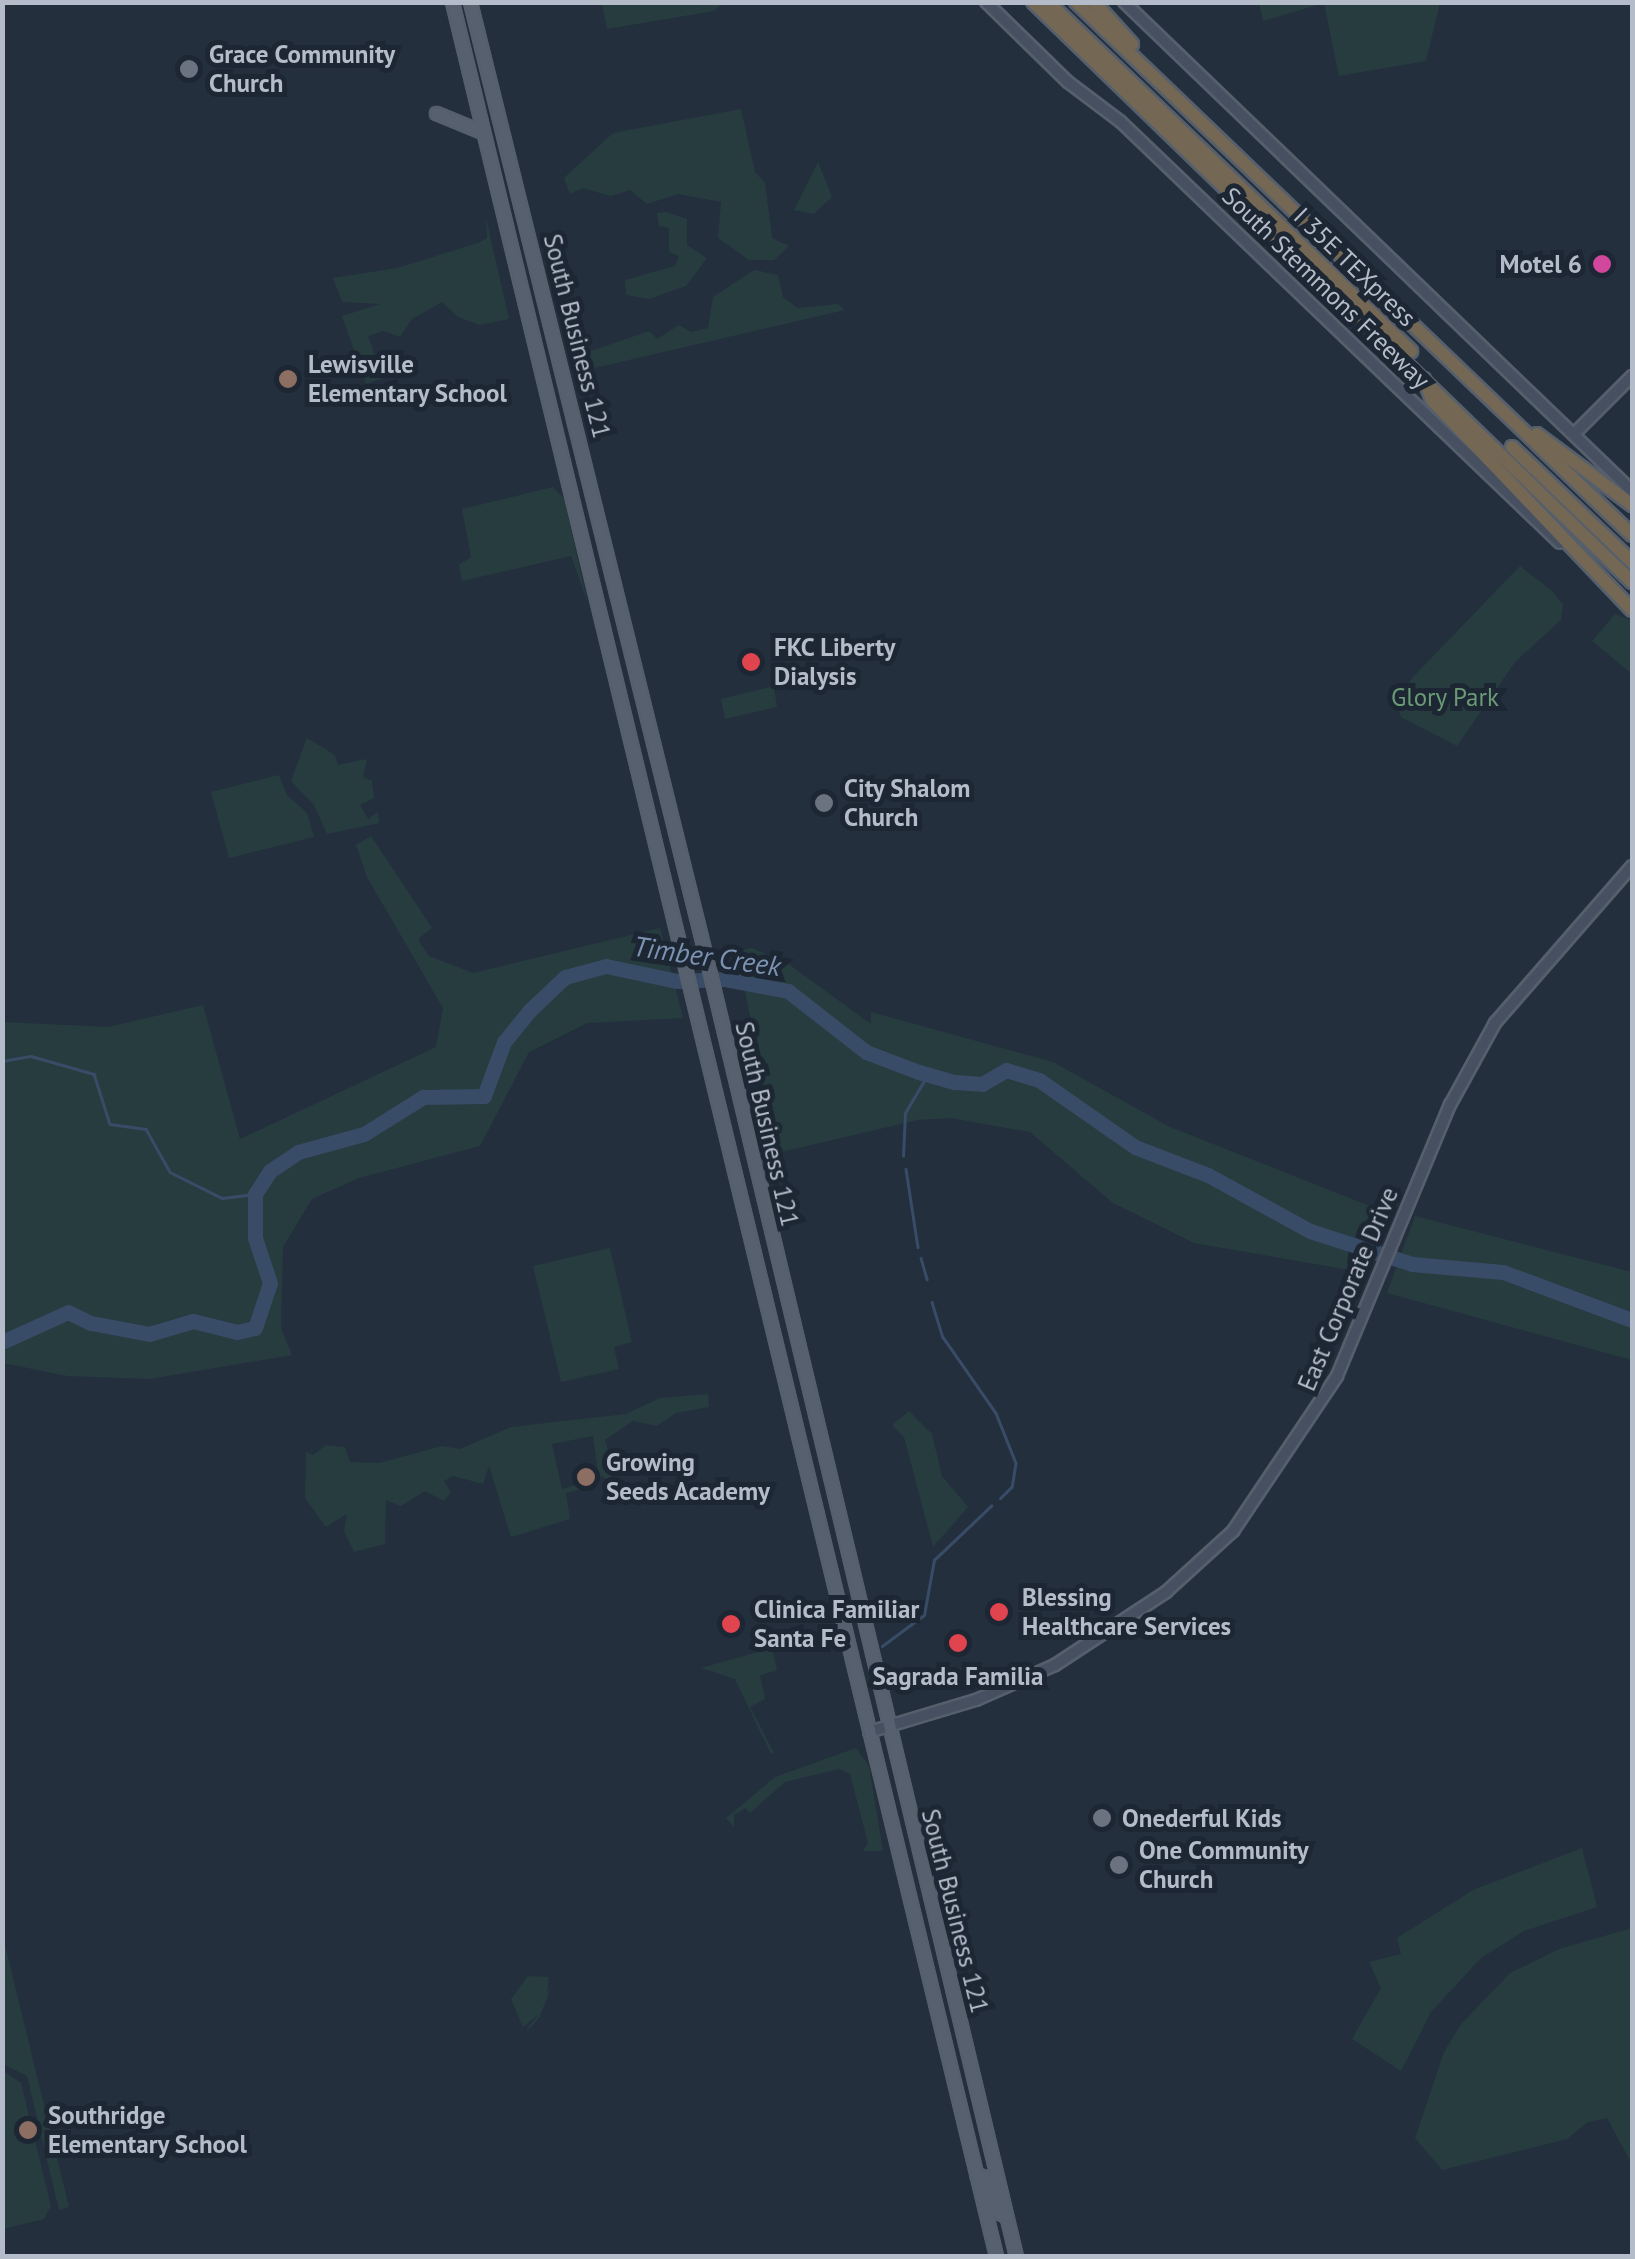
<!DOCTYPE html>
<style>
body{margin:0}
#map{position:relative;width:1635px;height:2259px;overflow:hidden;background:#242f3e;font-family:"PT Sans",sans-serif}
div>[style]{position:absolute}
.green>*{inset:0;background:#263c3f}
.stream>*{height:2.5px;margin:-1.25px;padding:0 1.25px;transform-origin:1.25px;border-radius:1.25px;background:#394c67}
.river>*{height:15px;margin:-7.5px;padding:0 7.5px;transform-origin:7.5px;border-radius:7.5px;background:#394c67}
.roads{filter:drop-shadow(2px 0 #565f6c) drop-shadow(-2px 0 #565f6c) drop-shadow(0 2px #565f6c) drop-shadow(0 -2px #565f6c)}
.secondary>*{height:10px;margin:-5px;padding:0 5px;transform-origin:5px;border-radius:5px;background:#465061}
.primary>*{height:11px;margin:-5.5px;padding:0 5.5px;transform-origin:5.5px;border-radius:5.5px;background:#56606e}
.highway>*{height:12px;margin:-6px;padding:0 6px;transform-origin:6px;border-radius:6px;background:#746855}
.dots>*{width:28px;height:28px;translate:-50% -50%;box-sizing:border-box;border:5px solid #1d2633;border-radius:50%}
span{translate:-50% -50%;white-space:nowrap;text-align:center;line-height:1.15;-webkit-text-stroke:10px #1d2633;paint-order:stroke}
.poi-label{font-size:25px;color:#b4bcc9;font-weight:700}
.left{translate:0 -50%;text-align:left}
.right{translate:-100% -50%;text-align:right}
.street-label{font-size:25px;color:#b4bcc9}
.park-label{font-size:25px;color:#6b9a76}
.water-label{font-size:28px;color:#7c92b1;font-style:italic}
.frame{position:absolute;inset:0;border:5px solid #b4bcc9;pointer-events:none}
</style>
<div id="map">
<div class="green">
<div style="clip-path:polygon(602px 3px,602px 2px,724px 3px,714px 11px,607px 29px)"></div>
<div style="clip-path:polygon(1259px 3px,1259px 2px,1440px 3px,1426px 61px,1339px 76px,1324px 3px,1263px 21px)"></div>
<div style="clip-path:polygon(741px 109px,755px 172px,765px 183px,772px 238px,789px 246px,774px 260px,749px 260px,718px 238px,721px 202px,678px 194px,647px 204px,630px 190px,611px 196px,582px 188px,570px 194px,564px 178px,613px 133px)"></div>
<div style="clip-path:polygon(818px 162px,832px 197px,814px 214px,794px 210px)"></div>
<div style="clip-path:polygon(666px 212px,687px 219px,687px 245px,707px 258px,686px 286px,649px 299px,626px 295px,625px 280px,675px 266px,679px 256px,669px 252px,669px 228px,659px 226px,657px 213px)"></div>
<div style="clip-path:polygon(486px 218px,509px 319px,480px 325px,458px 317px,442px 302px,412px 319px,400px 337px,383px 331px,368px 336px,383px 378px,366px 384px,342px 316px,380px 304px,342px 302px,333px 278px,397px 268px,478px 243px,487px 238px)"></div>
<div style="clip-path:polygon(754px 270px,778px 275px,783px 297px,798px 308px,838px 304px,845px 310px,577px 372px,572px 358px,588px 352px,649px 331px,657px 339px,679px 325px,691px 332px,708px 328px,713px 297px)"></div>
<div style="clip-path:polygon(553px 487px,564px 498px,588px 604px,571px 556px,462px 581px,459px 565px,471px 557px,462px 509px)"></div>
<div style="clip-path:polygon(1520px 566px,1552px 591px,1563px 604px,1561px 620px,1515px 662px,1457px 746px,1401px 717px,1395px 702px,1414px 676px)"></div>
<div style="clip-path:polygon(1615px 614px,1632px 620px,1632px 674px,1592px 641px)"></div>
<div style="clip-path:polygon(774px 686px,777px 707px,725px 719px,721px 699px)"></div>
<div style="clip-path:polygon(307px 738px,335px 755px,338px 765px,367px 759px,363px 777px,372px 781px,374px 798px,360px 805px,368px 819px,378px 812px,379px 823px,327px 834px,314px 805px,291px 781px)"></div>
<div style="clip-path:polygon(279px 775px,287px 795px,307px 813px,314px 837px,229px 858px,211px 792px)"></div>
<div style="clip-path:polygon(371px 836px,432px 928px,418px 939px,429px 956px,473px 973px,660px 928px,683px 1018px,587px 1023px,529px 1052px,480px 1146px,359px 1178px,312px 1199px,283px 1247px,281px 1328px,292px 1355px,150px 1379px,67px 1376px,3px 1363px,3px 1022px,108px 1027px,203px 1005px,240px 1139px,436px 1047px,443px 1008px,367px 877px,356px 845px)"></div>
<div style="clip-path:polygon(752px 948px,787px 963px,871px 1024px,871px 1012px,1053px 1062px,1170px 1127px,1390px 1214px,1367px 1273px,1194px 1243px,1113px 1203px,1030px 1132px,950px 1118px,918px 1120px,777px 1153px,737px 951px)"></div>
<div style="clip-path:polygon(1415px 1216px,1632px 1272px,1632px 1360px,1387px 1293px)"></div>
<div style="clip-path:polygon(610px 1248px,632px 1342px,614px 1347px,619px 1369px,561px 1382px,533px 1266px)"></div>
<div style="clip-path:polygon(708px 1394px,709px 1407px,676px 1413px,657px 1426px,633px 1421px,605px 1440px,614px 1470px,609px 1481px,598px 1474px,593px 1436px,552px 1444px,562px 1489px,589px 1481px,591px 1487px,566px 1493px,570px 1519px,511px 1537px,489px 1466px,483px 1484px,453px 1476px,444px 1481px,451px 1492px,444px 1501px,425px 1491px,401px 1506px,386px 1500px,385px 1544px,354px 1552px,344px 1531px,347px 1514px,326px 1527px,305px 1498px,306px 1452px,313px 1455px,326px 1445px,345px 1447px,350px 1462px,379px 1463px,442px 1446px,460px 1449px,511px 1427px,626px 1414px,660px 1398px)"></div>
<div style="clip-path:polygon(909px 1411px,932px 1434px,942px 1476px,968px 1507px,933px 1547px,904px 1437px,892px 1425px)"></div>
<div style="clip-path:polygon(772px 1648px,777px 1670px,760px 1675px,765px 1699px,750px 1707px,774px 1753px,771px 1754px,735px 1679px,701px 1668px)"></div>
<div style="clip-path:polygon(856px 1748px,869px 1766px,883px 1851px,863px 1851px,868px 1843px,850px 1774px,839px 1769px,785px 1782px,750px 1813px,745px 1808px,734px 1815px,734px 1827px,726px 1818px,775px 1777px)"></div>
<div style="clip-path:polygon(1582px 1848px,1597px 1907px,1524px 1931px,1481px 1958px,1431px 2012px,1401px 2071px,1352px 2039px,1381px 1988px,1369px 1962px,1401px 1954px,1397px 1938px,1473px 1890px)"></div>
<div style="clip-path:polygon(1632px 1928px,1632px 2164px,1607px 2118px,1588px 2122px,1567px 2139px,1442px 2170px,1415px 2138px,1444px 2052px,1462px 2023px,1510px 1973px,1559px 1949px)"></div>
<div style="clip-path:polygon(3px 1937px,69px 2207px,59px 2210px,27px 2076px,3px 2064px)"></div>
<div style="clip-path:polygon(528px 1976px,549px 1977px,547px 1995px,554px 1980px,540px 2016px,533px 2025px,529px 2029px,526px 2030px,539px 2014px,523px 2027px,511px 1999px)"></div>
<div style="clip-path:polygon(3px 2071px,21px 2083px,51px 2206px,44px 2219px,3px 2229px)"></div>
</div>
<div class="stream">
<div style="left:2px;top:1061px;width:29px;rotate:-10deg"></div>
<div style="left:31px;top:1056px;width:66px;rotate:15.9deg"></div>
<div style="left:94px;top:1074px;width:52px;rotate:72.3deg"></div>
<div style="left:110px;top:1124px;width:36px;rotate:8deg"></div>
<div style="left:146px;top:1129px;width:49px;rotate:60.8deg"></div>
<div style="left:170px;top:1172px;width:58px;rotate:26.6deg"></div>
<div style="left:222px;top:1198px;width:33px;rotate:-7deg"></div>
<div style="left:903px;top:1156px;width:43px;rotate:-87.3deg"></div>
<div style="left:905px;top:1113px;width:45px;rotate:-59.5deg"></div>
<div style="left:906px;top:1169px;width:79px;rotate:81.3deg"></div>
<div style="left:921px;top:1258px;width:22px;rotate:74deg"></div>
<div style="left:932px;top:1302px;width:37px;rotate:73deg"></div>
<div style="left:943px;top:1337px;width:93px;rotate:55.1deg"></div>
<div style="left:996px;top:1413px;width:54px;rotate:68.2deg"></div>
<div style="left:1016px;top:1463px;width:24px;rotate:99deg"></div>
<div style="left:1012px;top:1487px;width:16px;rotate:135deg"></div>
<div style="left:882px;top:1646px;width:52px;rotate:-36.4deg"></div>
<div style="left:924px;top:1615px;width:56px;rotate:-79.7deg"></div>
<div style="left:934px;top:1560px;width:79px;rotate:-43.5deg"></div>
</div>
<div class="river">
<div style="left:2px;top:1342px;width:72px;rotate:-24.4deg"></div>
<div style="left:68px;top:1312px;width:25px;rotate:26deg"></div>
<div style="left:91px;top:1323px;width:59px;rotate:10.7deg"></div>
<div style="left:149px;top:1334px;width:46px;rotate:-16.5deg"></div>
<div style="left:193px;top:1321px;width:45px;rotate:14deg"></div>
<div style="left:237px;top:1332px;width:18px;rotate:-13deg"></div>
<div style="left:255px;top:1328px;width:47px;rotate:-71.6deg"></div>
<div style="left:270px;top:1283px;width:47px;rotate:-108.4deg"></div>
<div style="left:255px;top:1238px;width:44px;rotate:-90deg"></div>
<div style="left:255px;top:1194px;width:27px;rotate:-57deg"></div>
<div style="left:270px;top:1171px;width:34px;rotate:-34deg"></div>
<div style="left:298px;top:1152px;width:68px;rotate:-15.3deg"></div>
<div style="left:364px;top:1134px;width:70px;rotate:-32.1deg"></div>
<div style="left:423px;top:1097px;width:61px;rotate:-0.9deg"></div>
<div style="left:484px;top:1096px;width:58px;rotate:-69.7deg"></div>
<div style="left:504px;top:1042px;width:40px;rotate:-51deg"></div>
<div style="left:529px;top:1011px;width:50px;rotate:-43.4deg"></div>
<div style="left:565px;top:977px;width:42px;rotate:-15deg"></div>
<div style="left:606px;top:966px;width:73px;rotate:11.9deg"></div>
<div style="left:677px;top:981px;width:47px;rotate:-2.4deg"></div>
<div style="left:724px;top:979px;width:65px;rotate:10.6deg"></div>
<div style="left:788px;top:991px;width:99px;rotate:38deg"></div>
<div style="left:866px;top:1052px;width:57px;rotate:20.7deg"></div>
<div style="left:919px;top:1072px;width:37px;rotate:16deg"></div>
<div style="left:955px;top:1082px;width:27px;rotate:4deg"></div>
<div style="left:982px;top:1084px;width:28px;rotate:-30deg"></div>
<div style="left:1006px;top:1070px;width:34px;rotate:17deg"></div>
<div style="left:1039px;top:1080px;width:117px;rotate:34.9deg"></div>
<div style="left:1135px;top:1147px;width:78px;rotate:21deg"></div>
<div style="left:1208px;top:1175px;width:116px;rotate:28.8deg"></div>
<div style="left:1310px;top:1231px;width:107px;rotate:17.9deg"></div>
<div style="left:1412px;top:1264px;width:91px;rotate:5deg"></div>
<div style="left:1503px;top:1272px;width:138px;rotate:20.4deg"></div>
</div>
<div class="roads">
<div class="secondary">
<div style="left:986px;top:2px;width:115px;rotate:44.3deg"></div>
<div style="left:1068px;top:82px;width:66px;rotate:37deg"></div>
<div style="left:1121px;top:122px;width:608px;rotate:43.8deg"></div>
<div style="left:1124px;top:2px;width:705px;rotate:43.91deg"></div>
<div style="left:1574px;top:434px;width:82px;rotate:-45deg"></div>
<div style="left:869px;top:1732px;width:112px;rotate:-16.7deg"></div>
<div style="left:976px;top:1700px;width:86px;rotate:-23.9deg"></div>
<div style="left:1055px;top:1665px;width:133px;rotate:-33.3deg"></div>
<div style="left:1166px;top:1592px;width:91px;rotate:-42.3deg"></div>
<div style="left:1233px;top:1531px;width:187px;rotate:-56.1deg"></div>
<div style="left:1337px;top:1376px;width:294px;rotate:-67.4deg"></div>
<div style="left:1450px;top:1105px;width:94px;rotate:-61.2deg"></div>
<div style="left:1495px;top:1023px;width:208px;rotate:-48.9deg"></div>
</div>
<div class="primary">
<div style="left:452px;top:2px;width:2319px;rotate:76.43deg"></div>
<div style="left:470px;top:2px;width:984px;rotate:76.12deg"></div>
<div style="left:706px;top:957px;width:1335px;rotate:76.58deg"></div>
<div style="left:436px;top:113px;width:50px;rotate:22.4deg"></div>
<div style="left:976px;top:2174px;width:9px;rotate:18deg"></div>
<div style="left:985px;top:2177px;width:35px;rotate:74deg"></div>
<div style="left:995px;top:2211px;width:12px;rotate:24deg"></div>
</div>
<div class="highway">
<div style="left:1033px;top:2px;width:834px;rotate:44.08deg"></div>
<div style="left:1048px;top:2px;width:504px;rotate:43.87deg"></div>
<div style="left:1076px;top:2px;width:770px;rotate:43.79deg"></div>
<div style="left:1094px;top:2px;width:57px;rotate:47.9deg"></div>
<div style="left:1424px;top:379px;width:22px;rotate:69deg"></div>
<div style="left:1432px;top:400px;width:290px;rotate:46.4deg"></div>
<div style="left:1537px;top:434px;width:119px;rotate:36.8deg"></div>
<div style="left:1512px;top:447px;width:166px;rotate:43.8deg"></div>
</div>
</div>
<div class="dots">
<div style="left:189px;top:69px;background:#6b7280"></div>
<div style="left:1602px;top:264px;background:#d1479c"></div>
<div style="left:288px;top:379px;background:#8d6e63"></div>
<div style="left:751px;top:662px;background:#e0444e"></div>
<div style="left:824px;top:803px;background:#6b7280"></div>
<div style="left:586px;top:1477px;background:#8d6e63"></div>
<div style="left:999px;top:1612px;background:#e0444e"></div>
<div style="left:731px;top:1624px;background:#e0444e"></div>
<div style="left:958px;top:1643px;background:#e0444e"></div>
<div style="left:1102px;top:1818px;background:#6b7280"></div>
<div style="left:1119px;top:1865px;background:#6b7280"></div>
<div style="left:28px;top:2130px;background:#8d6e63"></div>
</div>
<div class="poi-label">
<span class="left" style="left:209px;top:69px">Grace Community<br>Church</span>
<span class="right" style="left:1582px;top:264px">Motel 6</span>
<span class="left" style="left:308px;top:379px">Lewisville<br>Elementary School</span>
<span class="left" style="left:774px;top:662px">FKC Liberty<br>Dialysis</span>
<span class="left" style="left:844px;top:803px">City Shalom<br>Church</span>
<span class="left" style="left:606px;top:1477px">Growing<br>Seeds Academy</span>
<span class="left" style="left:1022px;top:1612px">Blessing<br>Healthcare Services</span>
<span class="left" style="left:754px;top:1624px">Clinica Familiar<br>Santa Fe</span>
<span style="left:958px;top:1676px">Sagrada Familia</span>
<span class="left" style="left:1122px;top:1818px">Onederful Kids</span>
<span class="left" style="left:1139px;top:1865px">One Community<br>Church</span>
<span class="left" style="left:48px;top:2130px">Southridge<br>Elementary School</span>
</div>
<div class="street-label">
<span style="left:1355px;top:267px;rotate:44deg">I 35E TEXpress</span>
<span style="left:1326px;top:288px;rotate:44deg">South Stemmons Freeway</span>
<span style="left:577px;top:336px;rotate:76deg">South Business 121</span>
<span style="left:767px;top:1124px;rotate:77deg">South Business 121</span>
<span style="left:1348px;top:1289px;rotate:-67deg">East Corporate Drive</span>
<span style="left:955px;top:1911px;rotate:76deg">South Business 121</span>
</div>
<div class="park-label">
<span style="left:1445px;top:697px">Glory Park</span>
</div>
<div class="water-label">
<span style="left:707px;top:956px;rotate:8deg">Timber Creek</span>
</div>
<div class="frame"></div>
</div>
